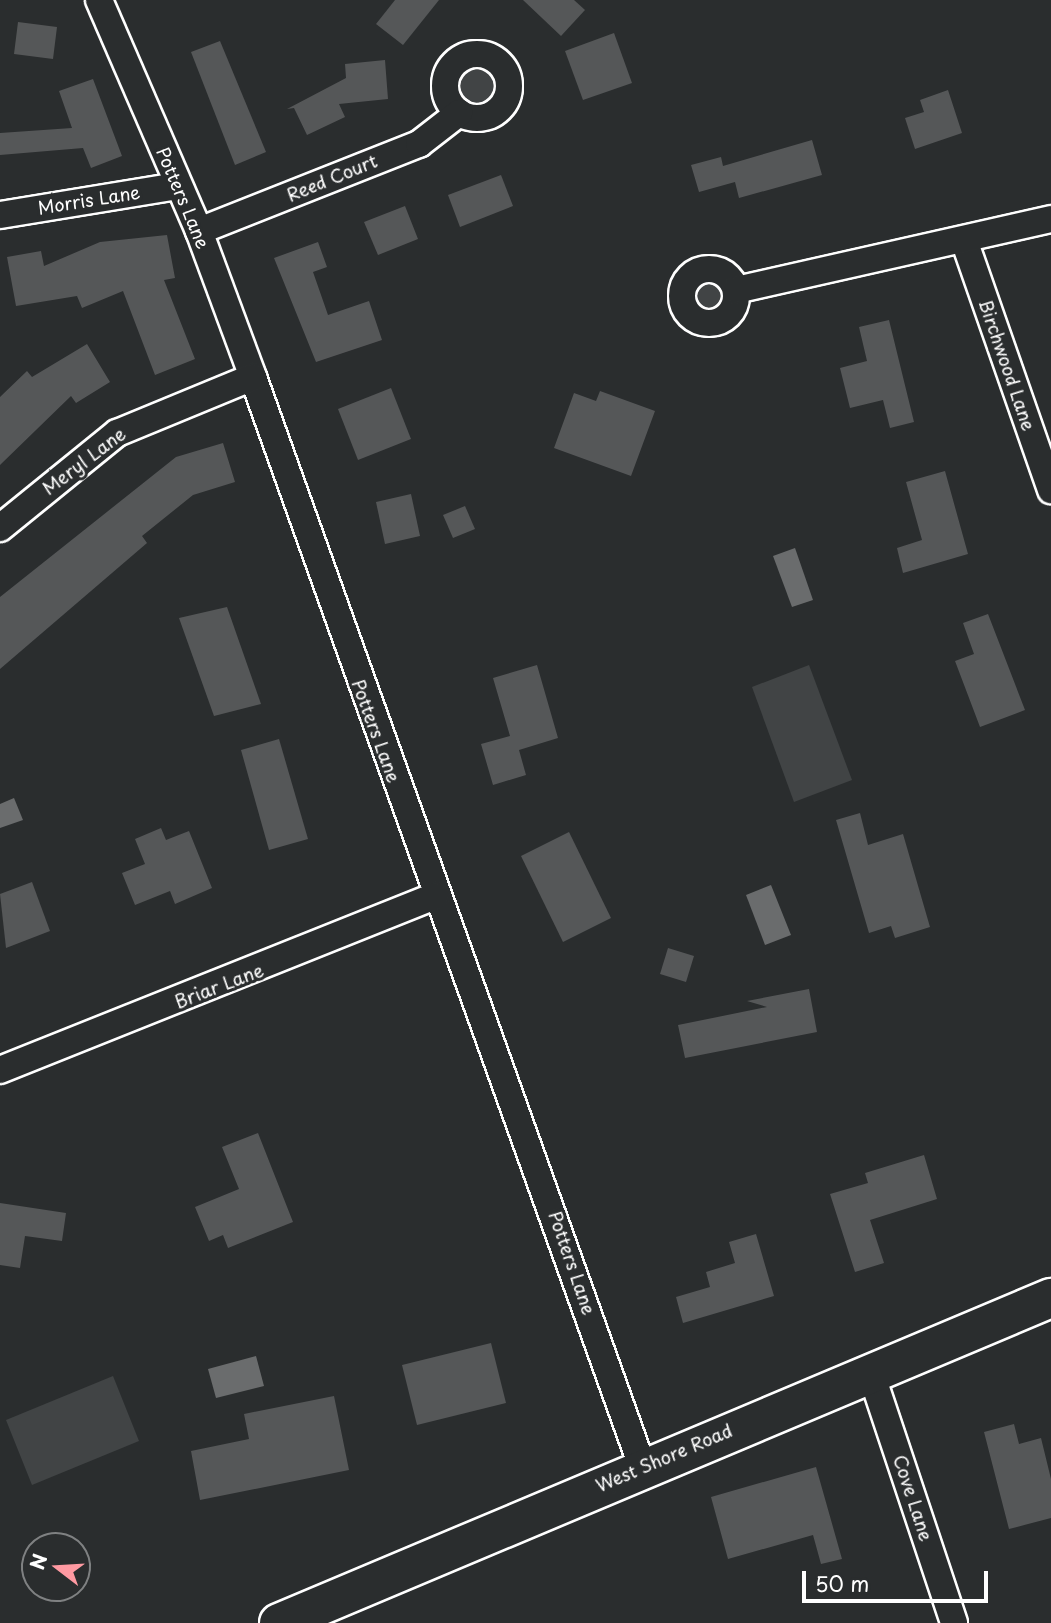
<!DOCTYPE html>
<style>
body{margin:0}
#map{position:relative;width:1051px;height:1623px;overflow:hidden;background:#2a2d2e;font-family:"Playpen Sans",sans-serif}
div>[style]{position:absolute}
.green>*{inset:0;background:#414445}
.round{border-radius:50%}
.water>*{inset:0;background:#6a6c6d}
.building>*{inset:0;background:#555758}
.roads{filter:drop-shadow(2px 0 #fff) drop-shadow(-2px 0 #fff) drop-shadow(0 2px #fff) drop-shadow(0 -2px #fff)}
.street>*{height:26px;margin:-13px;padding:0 13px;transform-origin:13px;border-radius:13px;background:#2a2d2e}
.street>.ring{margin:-13px;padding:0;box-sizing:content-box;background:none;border:26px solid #2a2d2e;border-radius:50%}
.secondary>*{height:38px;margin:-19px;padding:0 19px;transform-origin:19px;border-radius:19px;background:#2a2d2e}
span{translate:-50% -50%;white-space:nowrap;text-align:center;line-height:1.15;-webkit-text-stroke:6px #2a2d2e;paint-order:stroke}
.street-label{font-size:18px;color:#fff}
.north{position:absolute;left:21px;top:1532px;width:70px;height:70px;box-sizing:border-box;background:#2a2d2e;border:2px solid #7f8182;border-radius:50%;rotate:287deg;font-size:19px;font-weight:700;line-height:28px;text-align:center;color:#fff}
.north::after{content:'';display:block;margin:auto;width:24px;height:32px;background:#ff9aa2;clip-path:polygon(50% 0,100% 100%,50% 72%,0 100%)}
.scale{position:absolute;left:802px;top:1571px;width:186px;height:32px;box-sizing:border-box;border:4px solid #fff;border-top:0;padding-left:9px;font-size:21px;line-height:24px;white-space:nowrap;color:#fff;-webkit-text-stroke:5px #2a2d2e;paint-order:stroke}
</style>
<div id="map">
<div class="green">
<div class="round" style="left:455px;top:63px;width:46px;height:46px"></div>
<div class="round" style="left:685px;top:274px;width:46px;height:46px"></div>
<div style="clip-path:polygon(809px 665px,852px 780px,794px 802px,752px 687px)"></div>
<div style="clip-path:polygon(113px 1376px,139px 1441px,32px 1485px,6px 1420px)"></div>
</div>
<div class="water">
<div style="clip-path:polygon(795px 548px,813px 600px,792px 607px,773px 556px)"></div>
<div style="clip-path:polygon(14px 798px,23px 820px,0 828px,0 804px)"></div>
<div style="clip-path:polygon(771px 885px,791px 935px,765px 945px,746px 895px)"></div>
<div style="clip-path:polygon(256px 1356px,264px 1386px,216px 1398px,208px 1369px)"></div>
</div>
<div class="building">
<div style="clip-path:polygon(395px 0,439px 0,403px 45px,376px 24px)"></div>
<div style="clip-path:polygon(523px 0,574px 0,585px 10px,561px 36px)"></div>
<div style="clip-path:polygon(18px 22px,57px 27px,53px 59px,14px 54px)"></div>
<div style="clip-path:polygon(614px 33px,632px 83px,583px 100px,565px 51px)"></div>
<div style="clip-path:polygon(220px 41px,266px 152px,235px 165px,191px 52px)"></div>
<div style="clip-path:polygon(385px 60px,388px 99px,339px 104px,345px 117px,307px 135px,294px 108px,287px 109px,346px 78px,345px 64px)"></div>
<div style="clip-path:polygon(93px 79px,122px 156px,91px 168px,83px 148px,0 155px,0 133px,72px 128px,59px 91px)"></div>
<div style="clip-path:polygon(948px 90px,962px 133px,915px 149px,905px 118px,924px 112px,920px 100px)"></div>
<div style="clip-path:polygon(812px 140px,822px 175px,739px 198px,735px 182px,699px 192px,691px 165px,721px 157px,723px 166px)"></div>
<div style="clip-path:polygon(501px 175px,513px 206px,460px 227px,448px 195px)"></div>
<div style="clip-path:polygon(405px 206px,418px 239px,378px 255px,364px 222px)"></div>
<div style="clip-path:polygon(167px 235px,175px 278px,164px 280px,195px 359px,155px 375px,123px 291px,82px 308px,77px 296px,16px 306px,7px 257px,41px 251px,44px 266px,100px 242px)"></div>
<div style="clip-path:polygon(318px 242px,327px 267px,313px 272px,328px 315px,369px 301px,382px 340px,316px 362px,274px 258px)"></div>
<div style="clip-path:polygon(889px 320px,914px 422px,890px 428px,883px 400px,850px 408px,840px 368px,867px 361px,859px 327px)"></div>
<div style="clip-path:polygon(87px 344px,110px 382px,76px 403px,71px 396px,0 465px,0 397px,27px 371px,32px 377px)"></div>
<div style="clip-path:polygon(391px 388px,411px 439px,358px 460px,338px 409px)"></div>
<div style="clip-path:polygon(600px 391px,655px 411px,631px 476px,554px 448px,574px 393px,596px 401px)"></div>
<div style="clip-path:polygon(223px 443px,235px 482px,193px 495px,142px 536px,147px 543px,0 669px,0 597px,176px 457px)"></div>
<div style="clip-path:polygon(945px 471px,968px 554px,903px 573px,897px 548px,922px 540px,906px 482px)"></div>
<div style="clip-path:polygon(411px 494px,420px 536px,385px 544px,376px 502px)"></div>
<div style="clip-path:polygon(465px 506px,475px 529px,453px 538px,443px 515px)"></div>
<div style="clip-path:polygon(227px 607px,261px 704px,214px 716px,179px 618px)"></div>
<div style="clip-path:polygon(988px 614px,1025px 710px,980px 727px,955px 661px,974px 654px,963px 623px)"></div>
<div style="clip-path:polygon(537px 665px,558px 738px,519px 750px,526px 775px,493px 785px,481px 744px,510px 736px,493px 678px)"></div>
<div style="clip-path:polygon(279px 739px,308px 839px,269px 850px,241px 750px)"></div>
<div style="clip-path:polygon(860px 813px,868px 845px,903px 834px,930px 927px,895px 938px,891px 926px,869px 933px,836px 820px)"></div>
<div style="clip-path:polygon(161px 828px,166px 840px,189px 831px,212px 888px,175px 904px,170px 891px,135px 905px,122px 873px,145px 864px,135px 839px)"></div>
<div style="clip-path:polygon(569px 832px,611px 918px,563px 942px,521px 856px)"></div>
<div style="clip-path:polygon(32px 882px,50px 931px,6px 948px,0 894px)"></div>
<div style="clip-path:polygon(668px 948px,694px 956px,686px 982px,660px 974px)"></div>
<div style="clip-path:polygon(809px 989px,817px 1032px,685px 1058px,678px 1025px,767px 1007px,747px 1001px)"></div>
<div style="clip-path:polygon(258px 1133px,293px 1222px,228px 1248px,223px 1235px,209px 1241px,195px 1207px,239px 1189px,222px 1147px)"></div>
<div style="clip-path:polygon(924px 1155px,937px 1199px,870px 1220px,884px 1263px,855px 1272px,830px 1194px,868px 1183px,865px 1173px)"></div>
<div style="clip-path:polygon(0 1203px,66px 1213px,62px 1241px,25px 1236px,20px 1268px,0 1265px)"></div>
<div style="clip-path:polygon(756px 1234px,774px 1296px,683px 1323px,676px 1297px,710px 1287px,706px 1272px,735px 1263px,729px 1242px)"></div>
<div style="clip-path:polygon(491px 1343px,506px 1403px,417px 1425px,402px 1365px)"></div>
<div style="clip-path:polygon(334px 1396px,349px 1470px,200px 1500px,191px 1451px,249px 1439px,244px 1414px)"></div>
<div style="clip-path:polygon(1014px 1424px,1019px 1444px,1041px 1438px,1051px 1479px,1051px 1518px,1009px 1529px,984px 1432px)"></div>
<div style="clip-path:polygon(816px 1467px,842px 1559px,821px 1564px,813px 1535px,728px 1559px,711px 1497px)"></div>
</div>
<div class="roads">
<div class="street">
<div style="left:99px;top:0;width:252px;rotate:66.6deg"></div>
<div style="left:199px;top:231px;width:156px;rotate:69.7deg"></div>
<div style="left:253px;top:377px;width:1156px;rotate:70.34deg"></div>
<div class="ring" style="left:445px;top:54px;width:38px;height:38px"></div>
<div style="left:0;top:215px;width:180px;rotate:-9.3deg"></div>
<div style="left:199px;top:231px;width:237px;rotate:-21.6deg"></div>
<div style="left:419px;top:144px;width:51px;rotate:-37.8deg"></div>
<div style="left:964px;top:240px;width:265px;rotate:70.8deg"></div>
<div class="ring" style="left:682px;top:269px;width:28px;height:28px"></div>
<div style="left:736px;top:290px;width:323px;rotate:-12.7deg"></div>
<div style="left:0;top:528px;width:151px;rotate:-39.1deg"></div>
<div style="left:117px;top:433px;width:147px;rotate:-22.4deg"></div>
<div style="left:0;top:1070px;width:469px;rotate:-21.8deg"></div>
<div style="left:871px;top:1373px;width:263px;rotate:71.6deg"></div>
</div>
<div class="secondary">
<div style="left:279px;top:1623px;width:838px;rotate:-22.83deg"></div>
</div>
</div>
<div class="street-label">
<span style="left:332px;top:178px;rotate:-22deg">Reed Court</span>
<span style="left:183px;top:198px;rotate:67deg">Potters Lane</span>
<span style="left:89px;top:200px;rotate:-9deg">Morris Lane</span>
<span style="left:1007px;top:365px;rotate:71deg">Birchwood Lane</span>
<span style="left:84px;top:461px;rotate:-37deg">Meryl Lane</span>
<span style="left:376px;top:731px;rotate:70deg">Potters Lane</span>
<span style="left:219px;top:986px;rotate:-21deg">Briar Lane</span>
<span style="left:572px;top:1263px;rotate:71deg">Potters Lane</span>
<span style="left:664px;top:1458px;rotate:-23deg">West Shore Road</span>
<span style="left:913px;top:1498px;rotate:72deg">Cove Lane</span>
</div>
<div class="north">N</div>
<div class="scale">50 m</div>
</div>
